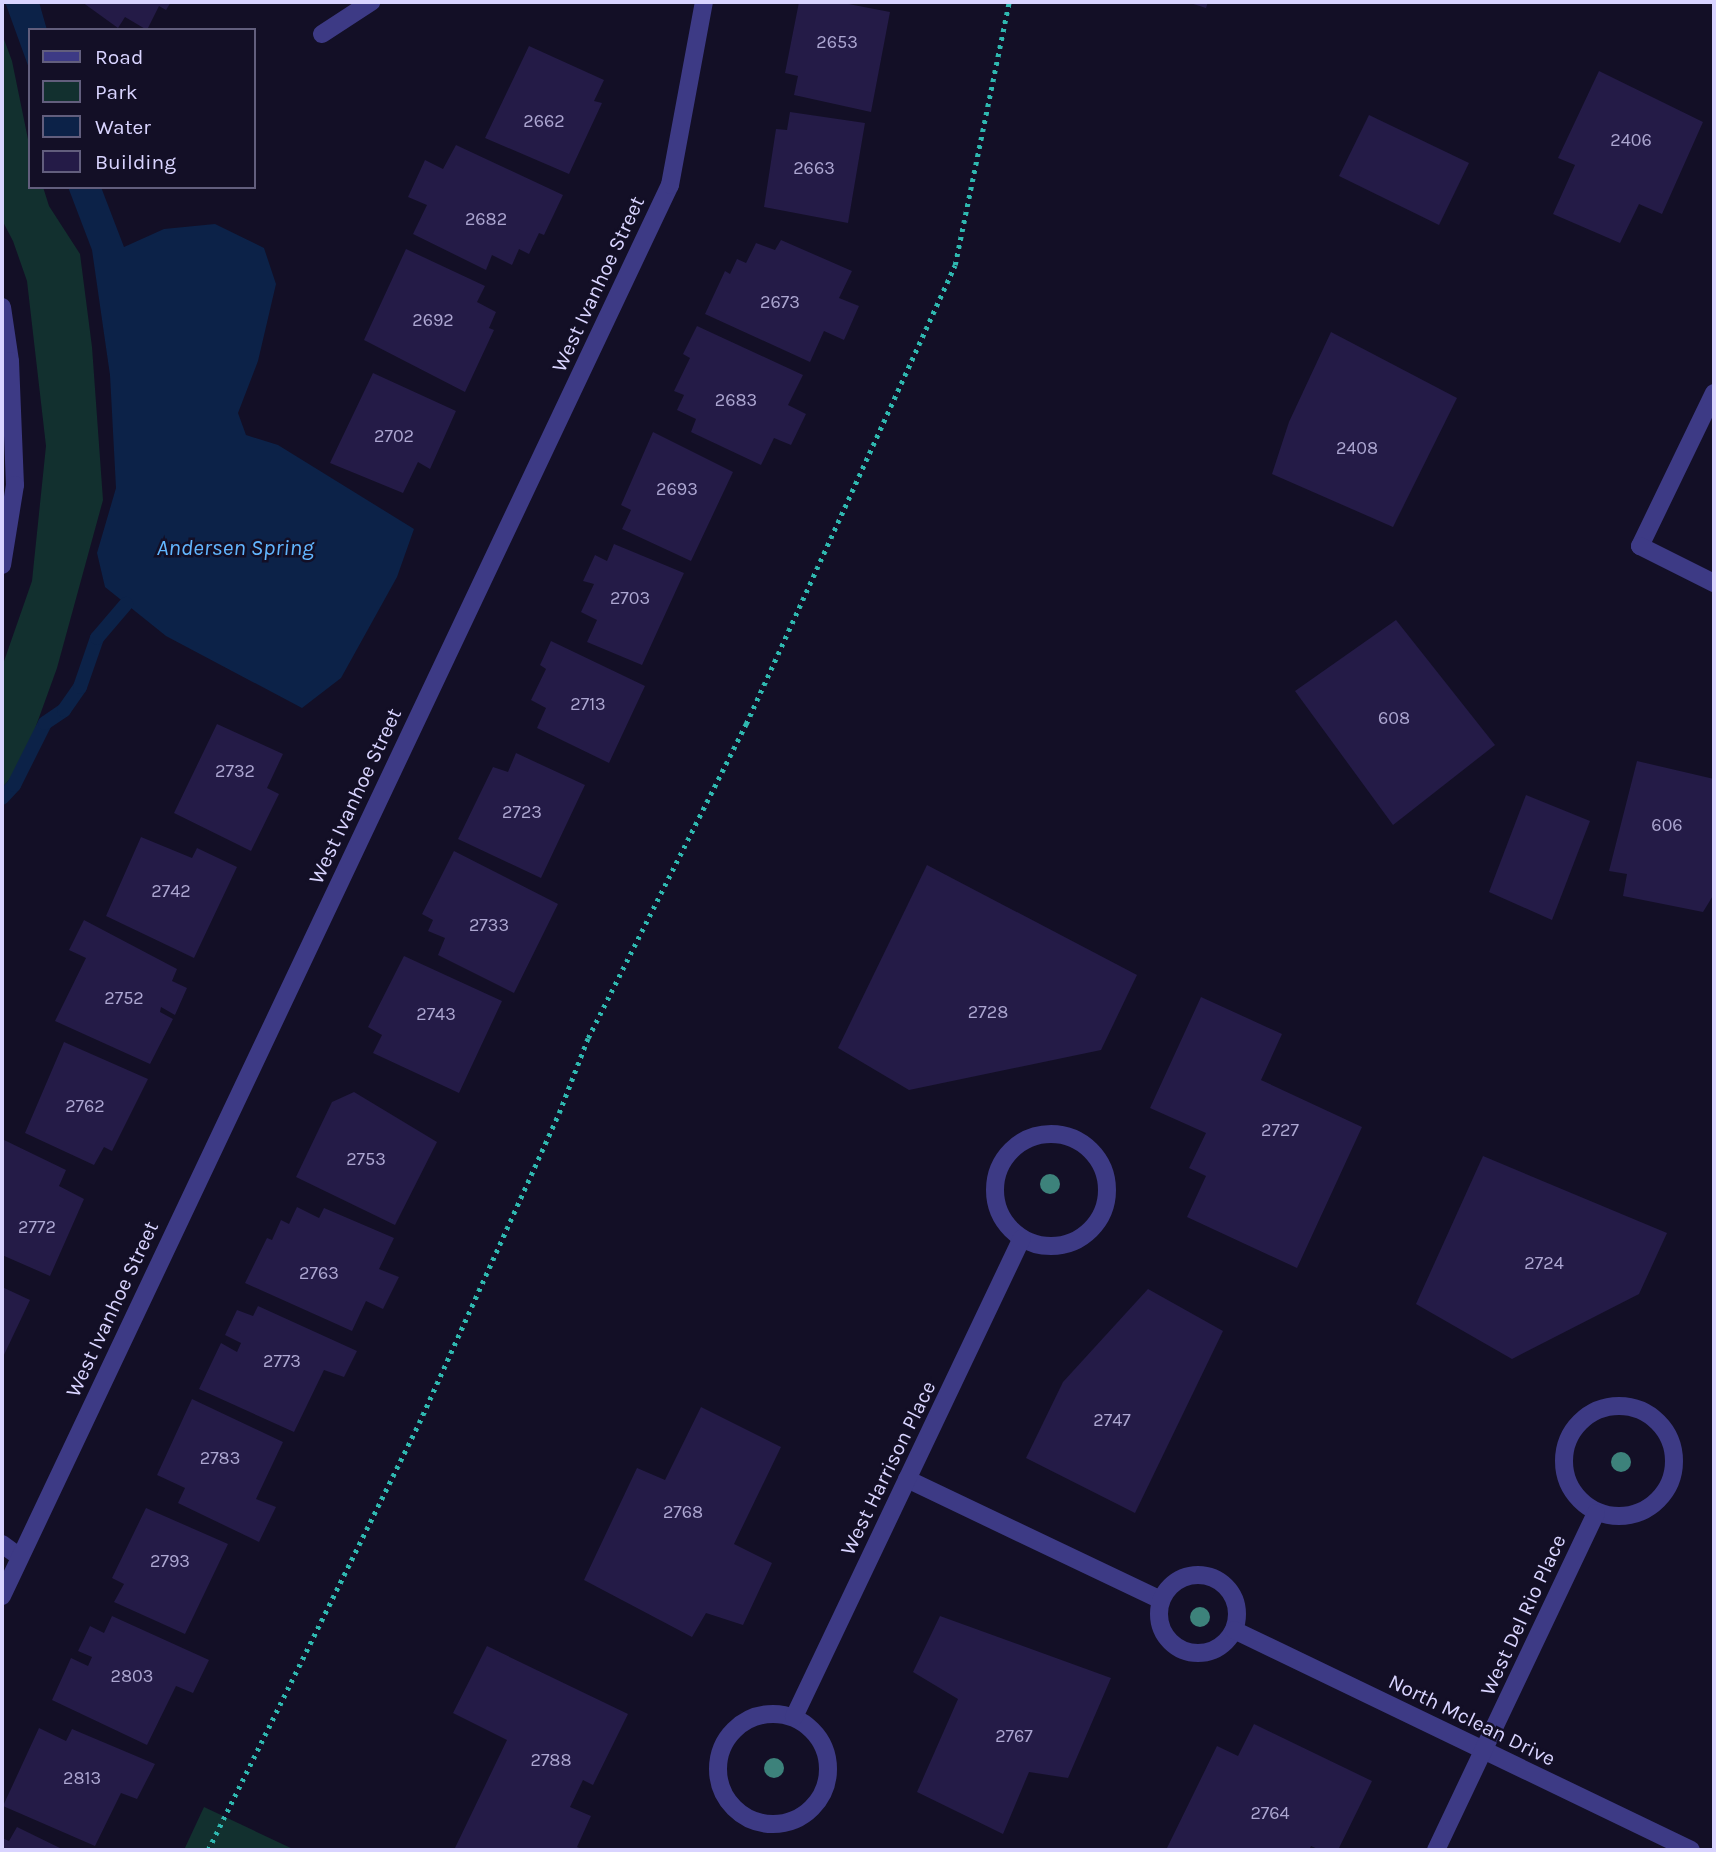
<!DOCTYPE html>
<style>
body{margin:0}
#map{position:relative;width:1716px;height:1852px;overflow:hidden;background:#130f26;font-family:Karla,sans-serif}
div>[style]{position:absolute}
.green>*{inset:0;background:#12302f}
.water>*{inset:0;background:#0c2248}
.stream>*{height:14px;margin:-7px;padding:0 7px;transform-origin:7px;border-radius:7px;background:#0c2248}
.building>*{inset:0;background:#241b47}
.path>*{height:4.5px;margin-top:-2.25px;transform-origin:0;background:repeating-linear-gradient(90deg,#2fb8b0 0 3.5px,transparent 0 8.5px)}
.minor>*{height:18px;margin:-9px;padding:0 9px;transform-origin:9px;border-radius:9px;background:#3d3a85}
.minor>.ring{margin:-9px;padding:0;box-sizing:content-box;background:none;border:18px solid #3d3a85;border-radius:50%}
.trees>*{width:20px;height:20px;margin:-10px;border-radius:50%;background:#3d827b}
span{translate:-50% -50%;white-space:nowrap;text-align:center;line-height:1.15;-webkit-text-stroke:5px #130f26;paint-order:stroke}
.number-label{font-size:18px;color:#aca6d1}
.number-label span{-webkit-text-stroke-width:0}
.street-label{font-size:21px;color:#d9d4ff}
.water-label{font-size:23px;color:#62b6ff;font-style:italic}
.frame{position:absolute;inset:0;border:4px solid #d9d4ff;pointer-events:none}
.legend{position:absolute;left:28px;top:28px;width:228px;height:161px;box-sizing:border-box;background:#130f26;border:2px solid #625e7d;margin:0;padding:9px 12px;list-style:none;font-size:21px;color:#d9d4ff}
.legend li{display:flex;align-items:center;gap:14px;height:35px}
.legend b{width:35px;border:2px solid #625e7d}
</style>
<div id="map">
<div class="green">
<div style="clip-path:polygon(2px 34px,12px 61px,30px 149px,30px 187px,43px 187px,49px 206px,80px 254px,92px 347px,103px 500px,57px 668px,32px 737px,14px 774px,2px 788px,2px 667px,32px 581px,46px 446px,27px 281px,13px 241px,2px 220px)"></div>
<div style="clip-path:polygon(204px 1807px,295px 1850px,184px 1850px)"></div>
</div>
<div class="water">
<div style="clip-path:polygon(5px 2px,39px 2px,47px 30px,30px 30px,30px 71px)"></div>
<div style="clip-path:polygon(68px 187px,101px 187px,124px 247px,164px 229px,215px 224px,264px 248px,276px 284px,258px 361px,238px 413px,246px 435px,278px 445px,414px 529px,397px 577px,341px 678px,302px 708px,166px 636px,105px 587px,97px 553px,116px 488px,110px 375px,92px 250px)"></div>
</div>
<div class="stream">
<div style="left:2px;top:798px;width:18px;rotate:-47deg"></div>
<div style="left:14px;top:785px;width:69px;rotate:-63.4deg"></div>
<div style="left:45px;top:723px;width:23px;rotate:-34deg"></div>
<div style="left:64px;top:710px;width:28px;rotate:-55deg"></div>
<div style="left:80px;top:687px;width:52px;rotate:-70.9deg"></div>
<div style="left:97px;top:638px;width:45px;rotate:-49.5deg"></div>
</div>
<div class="building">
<div style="clip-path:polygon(82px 2px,171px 2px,166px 10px,159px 6px,147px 30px,125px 17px,118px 28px)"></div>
<div style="clip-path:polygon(799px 2px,838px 2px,890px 12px,871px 112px,794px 95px,798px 76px,785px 73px)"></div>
<div style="clip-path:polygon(1187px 2px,1208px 2px,1206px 8px)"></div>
<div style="clip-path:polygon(529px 46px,604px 80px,594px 101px,602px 103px,569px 174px,485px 138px)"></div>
<div style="clip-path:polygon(1599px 71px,1703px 122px,1662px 214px,1639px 204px,1620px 243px,1553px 214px,1575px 165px,1558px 158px)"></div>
<div style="clip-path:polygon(790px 112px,865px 123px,848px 223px,764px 207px,776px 129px,787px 130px)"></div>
<div style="clip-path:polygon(1369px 115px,1469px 163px,1439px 225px,1339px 176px)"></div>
<div style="clip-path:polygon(456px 145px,563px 195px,544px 235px,539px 233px,529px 254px,519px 249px,512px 265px,492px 255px,486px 270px,413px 234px,427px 205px,408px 197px,425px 160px,443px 169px)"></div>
<div style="clip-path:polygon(781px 240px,852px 271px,839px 298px,859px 306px,844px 340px,824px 331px,810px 362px,705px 314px,725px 271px,730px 274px,737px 259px,746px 263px,756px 243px,775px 250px)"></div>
<div style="clip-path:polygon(406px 249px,485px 286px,477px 302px,496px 312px,489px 328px,494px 330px,465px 392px,364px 340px)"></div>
<div style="clip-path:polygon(697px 326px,803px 375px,788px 405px,806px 414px,791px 445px,774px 438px,761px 465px,691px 432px,696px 419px,677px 410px,684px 395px,674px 391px,690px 358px,683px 354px)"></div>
<div style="clip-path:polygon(1331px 332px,1457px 398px,1393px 527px,1272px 474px,1289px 422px)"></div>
<div style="clip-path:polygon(373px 373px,456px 411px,430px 469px,418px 462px,403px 493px,330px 463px)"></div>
<div style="clip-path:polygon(653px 432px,733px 472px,691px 561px,622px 529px,631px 510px,621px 505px)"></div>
<div style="clip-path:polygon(614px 544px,684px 573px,642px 665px,587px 642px,597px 620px,581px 612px,594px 584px,583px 581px,595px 555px,607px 561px)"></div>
<div style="clip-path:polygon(1396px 620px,1495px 745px,1393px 825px,1295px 691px)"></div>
<div style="clip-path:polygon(551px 641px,645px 686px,609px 763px,537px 728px,546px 708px,531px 700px,546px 669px,540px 665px)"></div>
<div style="clip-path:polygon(217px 724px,283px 754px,267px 788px,279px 794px,251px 851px,174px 813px)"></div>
<div style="clip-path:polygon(516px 753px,585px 785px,541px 878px,458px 839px,493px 767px,508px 772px)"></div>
<div style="clip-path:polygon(1637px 761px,1714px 779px,1714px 894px,1703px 912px,1623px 896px,1627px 874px,1609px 871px)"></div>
<div style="clip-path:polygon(1526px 795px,1590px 821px,1552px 920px,1489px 892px)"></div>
<div style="clip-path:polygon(141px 837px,192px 858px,197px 848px,237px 867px,194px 958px,106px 916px)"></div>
<div style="clip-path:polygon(454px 851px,558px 904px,514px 993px,438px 955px,445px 938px,428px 931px,433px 920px,422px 914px)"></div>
<div style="clip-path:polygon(927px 865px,1137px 975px,1101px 1050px,909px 1090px,838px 1048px)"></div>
<div style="clip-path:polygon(84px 920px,177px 969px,172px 981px,187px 988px,175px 1015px,161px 1007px,160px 1012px,173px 1019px,150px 1064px,55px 1021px,86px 958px,69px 950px)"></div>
<div style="clip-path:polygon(404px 956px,502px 1001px,459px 1093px,373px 1053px,382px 1035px,368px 1027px)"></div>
<div style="clip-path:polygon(1201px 997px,1282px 1034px,1261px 1080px,1362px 1127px,1297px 1268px,1187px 1217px,1206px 1176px,1189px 1168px,1206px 1133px,1150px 1108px)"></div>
<div style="clip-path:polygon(64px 1042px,148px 1079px,112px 1151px,104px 1147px,94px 1165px,25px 1133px)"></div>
<div style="clip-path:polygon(354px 1092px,437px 1142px,395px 1225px,296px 1177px,332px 1102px)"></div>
<div style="clip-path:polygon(2px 1139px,66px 1170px,59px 1186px,84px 1199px,50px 1276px,2px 1255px)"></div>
<div style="clip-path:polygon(1483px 1156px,1667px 1233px,1639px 1294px,1512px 1359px,1416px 1304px)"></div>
<div style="clip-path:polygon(297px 1207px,319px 1218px,324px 1208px,394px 1238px,379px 1269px,399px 1277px,383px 1309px,366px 1301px,352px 1331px,245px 1283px,267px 1238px,272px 1240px,281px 1220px,289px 1224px)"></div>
<div style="clip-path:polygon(2px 1287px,30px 1300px,2px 1359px)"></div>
<div style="clip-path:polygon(1148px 1289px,1223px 1331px,1135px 1513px,1026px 1458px,1063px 1382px)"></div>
<div style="clip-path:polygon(258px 1306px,357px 1351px,344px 1377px,324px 1370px,294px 1432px,199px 1389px,221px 1343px,237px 1352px,241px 1343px,225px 1335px,237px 1310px,253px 1316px)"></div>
<div style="clip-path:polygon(192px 1399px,283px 1442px,256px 1499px,276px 1507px,259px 1542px,178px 1503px,185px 1488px,157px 1475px)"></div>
<div style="clip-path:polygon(701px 1407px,781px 1447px,734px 1544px,772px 1563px,743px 1625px,706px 1613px,692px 1637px,584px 1580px,637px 1468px,665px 1480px)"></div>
<div style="clip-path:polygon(146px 1508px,228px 1544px,185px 1634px,114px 1602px,124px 1584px,112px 1578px)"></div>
<div style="clip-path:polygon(112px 1616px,209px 1660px,193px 1693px,176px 1686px,147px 1745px,52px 1700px,71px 1658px,88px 1666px,92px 1657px,78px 1651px,90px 1626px,104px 1633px)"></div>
<div style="clip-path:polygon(940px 1616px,1111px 1678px,1068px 1778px,1029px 1772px,1003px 1834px,917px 1792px,958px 1699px,913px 1672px)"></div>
<div style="clip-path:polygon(487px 1646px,628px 1714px,593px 1785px,583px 1780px,570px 1807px,591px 1816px,577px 1847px,584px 1850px,454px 1850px,507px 1740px,453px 1713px)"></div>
<div style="clip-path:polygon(1254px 1724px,1372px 1781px,1338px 1850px,1320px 1850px,1311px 1846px,1309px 1850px,1166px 1850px,1217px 1746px,1238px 1756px)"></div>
<div style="clip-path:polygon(39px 1728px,66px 1741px,72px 1729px,155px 1764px,137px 1799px,121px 1793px,95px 1846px,3px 1806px)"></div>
<div style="clip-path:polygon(17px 1827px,64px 1850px,2px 1850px,2px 1838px,9px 1841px)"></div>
</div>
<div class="path">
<div style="left:208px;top:1850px;width:476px;rotate:-63.7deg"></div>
<div style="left:419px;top:1423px;width:340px;rotate:-65.7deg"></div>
<div style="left:559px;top:1113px;width:80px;rotate:-68.9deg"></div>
<div style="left:588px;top:1038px;width:352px;rotate:-63.3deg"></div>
<div style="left:746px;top:724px;width:504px;rotate:-65.52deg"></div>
<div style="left:955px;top:265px;width:268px;rotate:-78.4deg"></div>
</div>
<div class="minor">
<div style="left:322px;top:34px;width:59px;rotate:-33.1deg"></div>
<div style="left:2px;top:307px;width:55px;rotate:81.6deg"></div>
<div style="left:10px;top:361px;width:124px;rotate:87.7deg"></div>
<div style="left:15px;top:485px;width:81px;rotate:99.2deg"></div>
<div style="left:1714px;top:393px;width:170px;rotate:115.8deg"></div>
<div style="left:1640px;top:546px;width:83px;rotate:26.6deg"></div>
<div class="ring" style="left:995px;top:1134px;width:94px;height:94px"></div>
<div class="ring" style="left:1564px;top:1406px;width:92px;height:92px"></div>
<div style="left:907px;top:1479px;width:281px;rotate:25.5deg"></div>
<div style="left:2px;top:1544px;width:22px;rotate:36deg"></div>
<div class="ring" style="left:1159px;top:1575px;width:60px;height:60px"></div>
<div style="left:2px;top:1596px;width:1561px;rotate:-64.67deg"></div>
<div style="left:670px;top:185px;width:186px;rotate:-79.5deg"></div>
<div style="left:1234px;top:1630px;width:507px;rotate:25.71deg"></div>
<div class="ring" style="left:718px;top:1714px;width:92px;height:92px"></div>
<div style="left:794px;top:1717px;width:530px;rotate:-64.55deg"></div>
<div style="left:1436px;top:1850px;width:373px;rotate:-64.6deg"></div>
</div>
<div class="trees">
<div style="left:1050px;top:1184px"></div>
<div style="left:1621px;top:1462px"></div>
<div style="left:1200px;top:1617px"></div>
<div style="left:774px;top:1768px"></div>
</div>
<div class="number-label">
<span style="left:837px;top:42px">2653</span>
<span style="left:544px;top:121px">2662</span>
<span style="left:1631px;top:140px">2406</span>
<span style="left:814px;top:168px">2663</span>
<span style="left:486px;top:219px">2682</span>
<span style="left:780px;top:302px">2673</span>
<span style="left:433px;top:320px">2692</span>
<span style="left:736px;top:400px">2683</span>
<span style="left:394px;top:436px">2702</span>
<span style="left:1357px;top:448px">2408</span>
<span style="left:677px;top:489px">2693</span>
<span style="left:630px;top:598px">2703</span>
<span style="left:588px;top:704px">2713</span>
<span style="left:1394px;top:718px">608</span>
<span style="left:235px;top:771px">2732</span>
<span style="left:522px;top:812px">2723</span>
<span style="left:1667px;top:825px">606</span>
<span style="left:171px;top:891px">2742</span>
<span style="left:489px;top:925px">2733</span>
<span style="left:124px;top:998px">2752</span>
<span style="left:988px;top:1012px">2728</span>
<span style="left:436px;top:1014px">2743</span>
<span style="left:85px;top:1106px">2762</span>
<span style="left:1280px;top:1130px">2727</span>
<span style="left:366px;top:1159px">2753</span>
<span style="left:37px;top:1227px">2772</span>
<span style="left:1544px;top:1263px">2724</span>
<span style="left:319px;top:1273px">2763</span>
<span style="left:282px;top:1361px">2773</span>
<span style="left:1112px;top:1420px">2747</span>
<span style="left:220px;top:1458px">2783</span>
<span style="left:683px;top:1512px">2768</span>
<span style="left:170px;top:1561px">2793</span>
<span style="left:132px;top:1676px">2803</span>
<span style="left:1014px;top:1736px">2767</span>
<span style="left:551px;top:1760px">2788</span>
<span style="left:82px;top:1778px">2813</span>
<span style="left:1270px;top:1813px">2764</span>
</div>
<div class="street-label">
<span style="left:598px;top:284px;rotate:-65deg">West Ivanhoe Street</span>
<span style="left:355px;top:796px;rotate:-65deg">West Ivanhoe Street</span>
<span style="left:112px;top:1309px;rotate:-65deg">West Ivanhoe Street</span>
<span style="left:888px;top:1468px;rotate:-64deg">West Harrison Place</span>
<span style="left:1523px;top:1615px;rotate:-65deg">West Del Rio Place</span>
<span style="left:1472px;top:1720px;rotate:26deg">North Mclean Drive</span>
</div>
<div class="water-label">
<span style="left:235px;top:548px">Andersen Spring</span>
</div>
<div class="frame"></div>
<ul class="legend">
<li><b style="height:9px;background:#3d3a85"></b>Road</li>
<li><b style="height:19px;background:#12302f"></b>Park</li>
<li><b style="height:19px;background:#0c2248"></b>Water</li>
<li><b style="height:19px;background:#241b47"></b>Building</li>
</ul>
</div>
